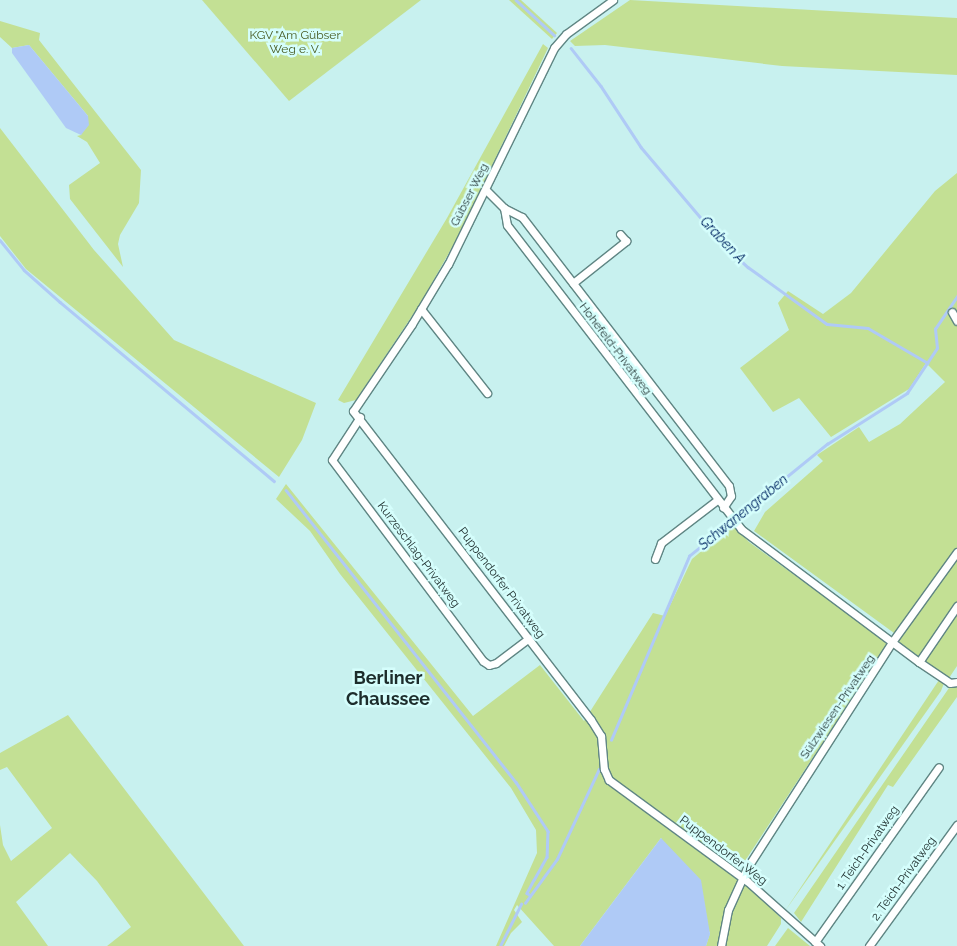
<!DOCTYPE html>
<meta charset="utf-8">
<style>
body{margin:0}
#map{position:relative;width:957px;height:946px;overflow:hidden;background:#c8f1ef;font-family:Raleway,sans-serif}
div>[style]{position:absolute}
.green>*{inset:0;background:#c3e094}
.water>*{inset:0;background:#afcaf6}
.stream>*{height:2.5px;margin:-1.25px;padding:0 1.25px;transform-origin:1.25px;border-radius:1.25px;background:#afcaf6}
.roads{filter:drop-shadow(1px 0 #608684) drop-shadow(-1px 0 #608684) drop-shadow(0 1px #608684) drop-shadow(0 -1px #608684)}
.street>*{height:7px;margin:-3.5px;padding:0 3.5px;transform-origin:3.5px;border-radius:3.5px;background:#fff}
span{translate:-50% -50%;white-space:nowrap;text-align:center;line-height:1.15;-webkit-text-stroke:5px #d5fefc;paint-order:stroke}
.park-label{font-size:12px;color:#46591f}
.street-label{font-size:12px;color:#1d2d2c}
.water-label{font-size:14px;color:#002662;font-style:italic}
.district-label{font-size:18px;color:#1d2d2c;font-weight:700}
</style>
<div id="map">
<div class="green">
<div style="clip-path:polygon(202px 0,421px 0,289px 101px)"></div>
<div style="clip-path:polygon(509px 0,521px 0,557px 33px,552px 39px)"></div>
<div style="clip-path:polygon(630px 0,957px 18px,957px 75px,782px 66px,605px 45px,575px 46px,570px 41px)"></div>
<div style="clip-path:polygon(0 21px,40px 33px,39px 40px,141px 170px,139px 203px,120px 235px,118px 244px,123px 267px,70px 199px,69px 185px,100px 163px,87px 142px,77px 136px,81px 135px,88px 116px,29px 45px,12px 48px,0 37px)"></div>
<div style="clip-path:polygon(543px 44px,548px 48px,458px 237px,420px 304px,356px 400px,344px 403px,338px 400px,447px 218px)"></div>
<div style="clip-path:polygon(0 128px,94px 250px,174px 340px,316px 403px,302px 440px,279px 477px,26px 269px,0 236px)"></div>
<div style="clip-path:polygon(957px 173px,957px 666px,949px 678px,900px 643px,894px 633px,754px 531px,765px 512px,823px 461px,817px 455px,859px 427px,869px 442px,900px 424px,945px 382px,926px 363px,909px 389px,831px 437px,799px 398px,773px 412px,740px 368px,789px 330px,778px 303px,788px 291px,823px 314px,851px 293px,935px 191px)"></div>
<div style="clip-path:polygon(286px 484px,473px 716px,540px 665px,584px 721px,653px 613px,665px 616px,692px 559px,733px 525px,749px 542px,888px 643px,743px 864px,735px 869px,673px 824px,668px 829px,751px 889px,781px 918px,781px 924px,767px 946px,706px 946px,710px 933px,661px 838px,580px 946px,554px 946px,517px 905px,514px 910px,522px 922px,511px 933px,504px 946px,496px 946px,537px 853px,536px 830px,511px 788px,340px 574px,310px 531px,276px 499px)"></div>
<div style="clip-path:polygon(939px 680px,944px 683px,941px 691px,785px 911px)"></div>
<div style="clip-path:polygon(957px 686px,957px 697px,893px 787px,888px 785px,801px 922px,794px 913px,949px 688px)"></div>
<div style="clip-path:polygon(68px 715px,244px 946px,107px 946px,131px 927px,97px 881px,70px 853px,16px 902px,48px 946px,0 946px,0 825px,3px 845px,11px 861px,52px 828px,7px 767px,0 770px,0 753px)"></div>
<div style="clip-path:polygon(788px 928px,810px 946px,775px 946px)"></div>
</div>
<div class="water">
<div style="clip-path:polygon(29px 45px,88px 116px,89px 125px,81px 135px,66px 128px,12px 53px,12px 48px)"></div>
<div style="clip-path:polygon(661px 838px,701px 880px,710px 934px,706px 946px,580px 946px)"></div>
</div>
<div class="stream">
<div style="left:516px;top:0;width:52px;rotate:42.6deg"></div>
<div style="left:571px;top:48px;width:48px;rotate:51.7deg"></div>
<div style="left:601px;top:86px;width:73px;rotate:56.7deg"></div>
<div style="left:641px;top:147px;width:127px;rotate:49.8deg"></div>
<div style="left:723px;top:244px;width:34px;rotate:43deg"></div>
<div style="left:748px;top:267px;width:97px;rotate:35.8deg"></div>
<div style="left:827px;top:324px;width:41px;rotate:5.6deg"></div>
<div style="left:868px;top:328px;width:69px;rotate:30.3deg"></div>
<div style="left:0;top:240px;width:38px;rotate:51deg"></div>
<div style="left:24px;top:270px;width:48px;rotate:41.6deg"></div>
<div style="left:60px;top:302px;width:279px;rotate:39.9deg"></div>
<div style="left:286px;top:490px;width:372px;rotate:51.8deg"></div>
<div style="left:516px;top:782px;width:59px;rotate:56.9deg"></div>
<div style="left:548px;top:831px;width:26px;rotate:92deg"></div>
<div style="left:547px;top:857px;width:26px;rotate:119deg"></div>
<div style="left:534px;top:880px;width:15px;rotate:118deg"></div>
<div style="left:527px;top:893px;width:4px;rotate:34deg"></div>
<div style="left:611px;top:740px;width:200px;rotate:-67deg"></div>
<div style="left:689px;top:556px;width:178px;rotate:-39.1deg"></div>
<div style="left:827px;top:444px;width:95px;rotate:-32.5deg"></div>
<div style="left:907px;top:393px;width:54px;rotate:-56.3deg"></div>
<div style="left:937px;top:348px;width:19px;rotate:-96deg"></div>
<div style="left:935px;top:329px;width:40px;rotate:-56deg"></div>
<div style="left:525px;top:903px;width:54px;rotate:-54deg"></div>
<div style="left:557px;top:859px;width:99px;rotate:-65deg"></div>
<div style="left:500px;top:946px;width:47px;rotate:-63.4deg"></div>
</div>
<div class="roads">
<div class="street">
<div style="left:613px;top:0;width:58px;rotate:144.1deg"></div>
<div style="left:566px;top:34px;width:18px;rotate:131deg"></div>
<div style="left:554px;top:48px;width:241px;rotate:116.1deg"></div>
<div style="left:448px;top:264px;width:70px;rotate:121deg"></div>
<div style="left:412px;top:324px;width:105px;rotate:124.1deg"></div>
<div style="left:353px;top:411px;width:390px;rotate:52.4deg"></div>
<div style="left:591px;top:720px;width:19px;rotate:58deg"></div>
<div style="left:601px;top:736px;width:33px;rotate:85deg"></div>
<div style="left:604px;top:769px;width:12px;rotate:66deg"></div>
<div style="left:609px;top:780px;width:171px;rotate:36.2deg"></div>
<div style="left:747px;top:881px;width:98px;rotate:41.7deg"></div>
<div style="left:487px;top:191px;width:24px;rotate:45deg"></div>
<div style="left:504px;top:208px;width:17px;rotate:80deg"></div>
<div style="left:507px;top:225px;width:384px;rotate:52.4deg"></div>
<div style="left:741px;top:529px;width:222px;rotate:36.8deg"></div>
<div style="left:919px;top:662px;width:37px;rotate:34deg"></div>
<div style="left:950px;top:683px;width:7px;rotate:-8deg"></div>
<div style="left:504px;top:208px;width:20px;rotate:27deg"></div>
<div style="left:522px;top:217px;width:339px;rotate:52.4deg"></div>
<div style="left:729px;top:486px;width:10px;rotate:79deg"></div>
<div style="left:731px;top:496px;width:14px;rotate:124deg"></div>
<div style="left:573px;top:283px;width:68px;rotate:-38.4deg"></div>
<div style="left:626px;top:241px;width:9px;rotate:-131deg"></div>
<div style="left:421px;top:309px;width:107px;rotate:51.8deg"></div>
<div style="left:952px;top:312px;width:10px;rotate:61deg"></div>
<div style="left:360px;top:417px;width:51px;rotate:123.1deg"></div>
<div style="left:332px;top:460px;width:251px;rotate:53.1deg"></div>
<div style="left:483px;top:661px;width:7px;rotate:34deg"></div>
<div style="left:489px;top:665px;width:7px;rotate:-16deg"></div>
<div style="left:496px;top:663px;width:41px;rotate:-37.1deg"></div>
<div style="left:655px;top:559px;width:17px;rotate:-69deg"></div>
<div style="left:661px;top:543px;width:69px;rotate:-37.4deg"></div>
<div style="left:919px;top:662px;width:68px;rotate:-55.8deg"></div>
<div style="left:815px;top:942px;width:214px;rotate:-54.7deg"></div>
<div style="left:721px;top:946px;width:37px;rotate:-79deg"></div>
<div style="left:728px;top:910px;width:46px;rotate:-65.7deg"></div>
<div style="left:747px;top:868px;width:269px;rotate:-57.3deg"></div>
<div style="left:892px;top:642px;width:111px;rotate:-54.2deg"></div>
<div style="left:869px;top:946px;width:150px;rotate:-54deg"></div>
</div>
</div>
<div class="park-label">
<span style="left:295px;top:43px">KGV "Am Gübser<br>Weg e. V.</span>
</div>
<div class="street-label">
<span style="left:470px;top:195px;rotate:-63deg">Gübser Weg</span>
<span style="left:615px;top:349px;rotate:53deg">Hohefeld-Privatweg</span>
<span style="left:418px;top:555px;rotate:53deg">Kurzeschlag-Privatweg</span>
<span style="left:501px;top:583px;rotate:53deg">Puppendorfer Privatweg</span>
<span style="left:838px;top:707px;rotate:-56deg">Sülzwiesen-Privatweg</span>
<span style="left:868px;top:848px;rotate:-55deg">1. Teich-Privatweg</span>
<span style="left:723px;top:851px;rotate:37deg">Puppendorfer Weg</span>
<span style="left:904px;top:879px;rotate:-54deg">2. Teich-Privatweg</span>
</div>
<div class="water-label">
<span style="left:723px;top:240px;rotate:47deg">Graben A</span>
<span style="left:743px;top:512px;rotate:-39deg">Schwanengraben</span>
</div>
<div class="district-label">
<span style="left:388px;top:689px">Berliner<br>Chaussee</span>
</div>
</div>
